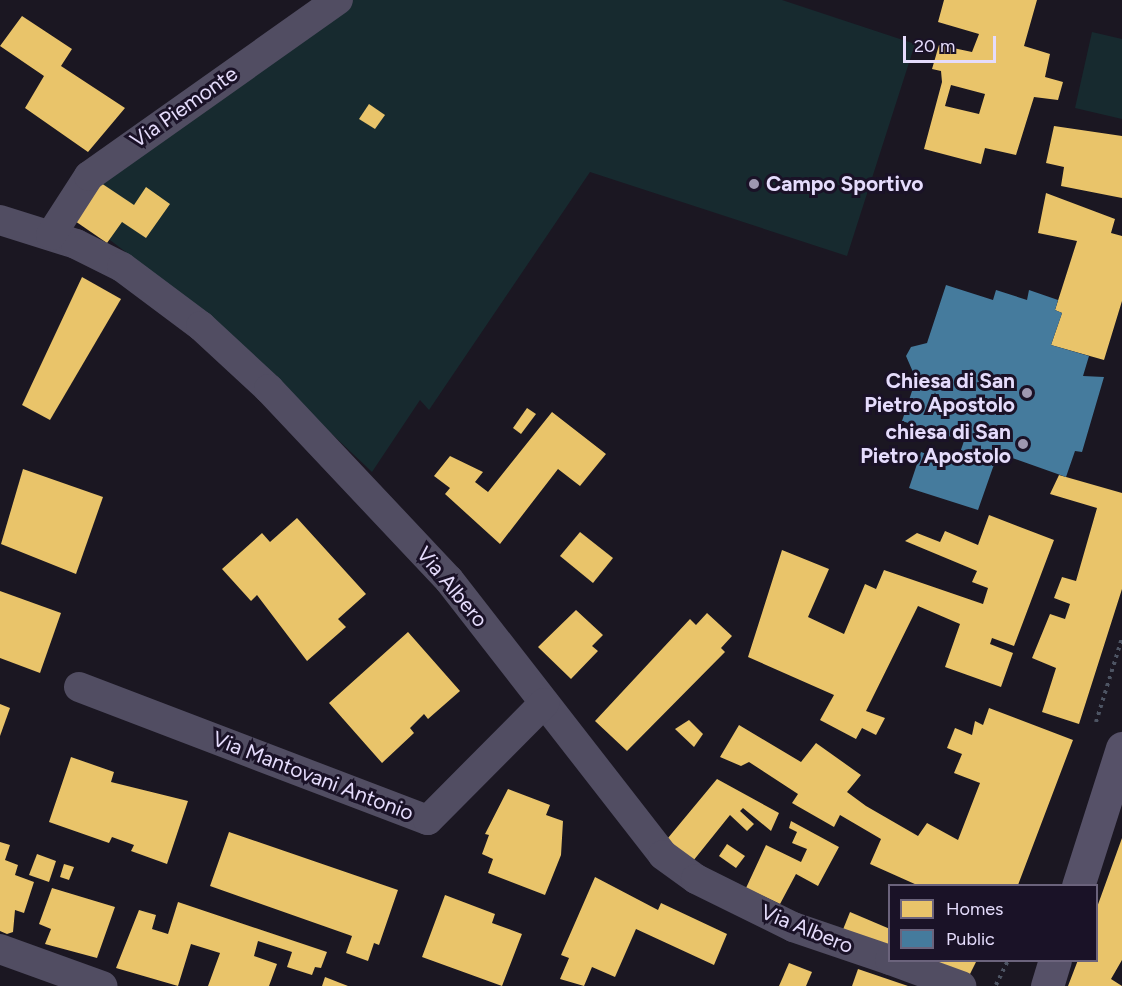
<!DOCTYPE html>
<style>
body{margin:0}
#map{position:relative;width:1122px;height:986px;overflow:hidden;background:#1b1722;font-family:Figtree,sans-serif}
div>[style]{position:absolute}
.green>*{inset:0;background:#172a2f}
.homes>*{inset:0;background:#e9c46a}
.public>*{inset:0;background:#457b9d}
.path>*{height:4px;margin-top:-2px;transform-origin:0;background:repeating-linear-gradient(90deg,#4d5463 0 3px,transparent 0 7.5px)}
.street>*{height:30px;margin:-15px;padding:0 15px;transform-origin:15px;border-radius:15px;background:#514d62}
.secondary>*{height:33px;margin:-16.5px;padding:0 16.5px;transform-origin:16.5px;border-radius:16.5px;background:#565168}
.dots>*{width:16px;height:16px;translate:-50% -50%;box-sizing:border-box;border:3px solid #1a1227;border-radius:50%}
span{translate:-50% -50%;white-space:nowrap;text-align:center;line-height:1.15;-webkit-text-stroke:6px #1a1227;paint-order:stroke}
.street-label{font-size:21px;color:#e5dcfc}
.poi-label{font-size:21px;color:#e5dcfc;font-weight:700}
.left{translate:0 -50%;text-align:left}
.right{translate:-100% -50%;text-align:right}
.legend{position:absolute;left:888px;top:884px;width:210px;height:78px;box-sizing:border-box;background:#1a1227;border:2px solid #6b637c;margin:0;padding:8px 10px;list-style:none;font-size:18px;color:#e5dcfc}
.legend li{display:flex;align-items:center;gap:12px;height:30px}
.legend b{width:30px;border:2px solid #6b637c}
.scale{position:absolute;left:903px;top:36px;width:93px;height:27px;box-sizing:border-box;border:3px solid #e5dcfc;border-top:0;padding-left:8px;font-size:18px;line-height:21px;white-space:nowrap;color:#e5dcfc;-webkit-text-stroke:4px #1a1227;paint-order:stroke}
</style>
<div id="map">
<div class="green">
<div style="clip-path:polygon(353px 0,782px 0,915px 44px,847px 256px,590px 172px,429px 410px,420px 400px,372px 472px,200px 309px,110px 240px,75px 221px,101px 183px)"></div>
<div style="clip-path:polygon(1092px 32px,1122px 39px,1122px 119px,1075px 108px)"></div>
</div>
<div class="homes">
<div style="clip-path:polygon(evenodd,944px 0,1037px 0,1024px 46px,1050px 54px,1045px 77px,1063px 82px,1058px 100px,1034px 97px,1016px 155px,985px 148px,981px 164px,924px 149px,942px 82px,941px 71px,932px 69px,939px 45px,972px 52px,979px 34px,938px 22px,944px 0,951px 85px,985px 94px,979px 114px,945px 106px,951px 85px)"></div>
<div style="clip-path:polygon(22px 16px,72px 49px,61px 66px,125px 108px,88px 152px,25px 108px,44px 76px,0 46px)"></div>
<div style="clip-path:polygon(369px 104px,385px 115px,375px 129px,359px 119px)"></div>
<div style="clip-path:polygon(1054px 126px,1122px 136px,1122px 198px,1061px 186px,1064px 167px,1046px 163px)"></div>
<div style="clip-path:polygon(101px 183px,134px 205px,146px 187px,170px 204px,146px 238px,122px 222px,107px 243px,75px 221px)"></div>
<div style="clip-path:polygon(1046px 193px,1115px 219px,1111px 233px,1122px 236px,1122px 301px,1104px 360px,1051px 345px,1062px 313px,1055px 310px,1077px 241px,1038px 233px)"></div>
<div style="clip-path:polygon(82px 277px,121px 299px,50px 420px,22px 405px)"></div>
<div style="clip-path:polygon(527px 408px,536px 414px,521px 434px,513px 428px)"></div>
<div style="clip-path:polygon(552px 412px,606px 454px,580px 486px,558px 469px,500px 544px,445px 494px,450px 488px,434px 476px,450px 456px,483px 472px,475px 482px,488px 492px)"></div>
<div style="clip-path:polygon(23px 469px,103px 497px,76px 574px,1px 544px)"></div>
<div style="clip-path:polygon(1059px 475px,1122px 493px,1122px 589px,1079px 724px,1042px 712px,1056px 668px,1032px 658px,1050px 614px,1065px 619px,1070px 604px,1054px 598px,1062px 577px,1076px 581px,1097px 508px,1050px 494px)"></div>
<div style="clip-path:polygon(989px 515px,1054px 540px,1014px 646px,992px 638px,990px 644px,1013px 653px,1001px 687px,945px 667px,960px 624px,918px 606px,866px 711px,885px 718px,876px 735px,862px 728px,856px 739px,820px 720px,834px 695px,748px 657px,782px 550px,829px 569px,808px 617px,844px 634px,865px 584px,876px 589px,884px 570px,983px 604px,988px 588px,972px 582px,977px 571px,905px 541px,917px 533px,940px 542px,945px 531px,978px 545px)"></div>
<div style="clip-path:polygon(297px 518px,366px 594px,338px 619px,346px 627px,307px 661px,257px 595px,251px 601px,222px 569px,262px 533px,270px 542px)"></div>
<div style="clip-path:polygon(580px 532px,613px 558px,593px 583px,560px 556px)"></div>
<div style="clip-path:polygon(0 591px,61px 613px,40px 673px,0 658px)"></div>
<div style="clip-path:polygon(576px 610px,603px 635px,592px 646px,598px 651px,571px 679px,538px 647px)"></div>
<div style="clip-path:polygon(707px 613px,732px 636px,721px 648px,725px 652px,627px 751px,595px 721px,690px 619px,696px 625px)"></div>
<div style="clip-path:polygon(408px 632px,460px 691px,428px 719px,424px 714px,410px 728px,414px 733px,382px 763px,329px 703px)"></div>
<div style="clip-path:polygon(0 704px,10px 708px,0 736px)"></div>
<div style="clip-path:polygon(989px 708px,1073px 740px,1018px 885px,917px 885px,870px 864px,881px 839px,840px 815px,834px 827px,792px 803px,798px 794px,749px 762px,741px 766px,720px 757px,739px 725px,801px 762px,816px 743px,861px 775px,847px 792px,866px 806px,918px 836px,927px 823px,958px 840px,980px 783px,954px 773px,962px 754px,947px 748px,955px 728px,972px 735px,975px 721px,983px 725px)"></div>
<div style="clip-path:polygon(689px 720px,703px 734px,694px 747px,675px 729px)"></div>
<div style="clip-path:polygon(71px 757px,114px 772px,111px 782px,188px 801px,167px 864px,131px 851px,134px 845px,112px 837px,109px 843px,49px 822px)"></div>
<div style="clip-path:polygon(717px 779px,779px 813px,771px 831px,743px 808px,740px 811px,754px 824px,747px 831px,730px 815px,689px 866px,663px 844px)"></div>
<div style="clip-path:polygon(508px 789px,550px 805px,546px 815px,563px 821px,561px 855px,545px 895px,488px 873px,493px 859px,482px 854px,489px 835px,485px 834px)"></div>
<div style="clip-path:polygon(791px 821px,839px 847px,818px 886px,796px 874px,780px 904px,746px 888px,766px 845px,801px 862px,807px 849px,792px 843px,797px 832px,789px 828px)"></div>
<div style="clip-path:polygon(229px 832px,398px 890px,379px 945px,374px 943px,368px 961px,346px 953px,352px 936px,210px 886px)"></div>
<div style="clip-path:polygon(1122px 838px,1122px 960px,1111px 979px,1122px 986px,1068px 986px,1078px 960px,1096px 960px,1096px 910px)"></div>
<div style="clip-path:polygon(0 842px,10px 845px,5px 860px,18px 865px,15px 875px,34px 882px,24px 913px,15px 910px,13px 932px,7px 934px,0 931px)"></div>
<div style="clip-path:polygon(727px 844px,745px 856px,736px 868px,719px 856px)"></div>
<div style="clip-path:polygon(37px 854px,56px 861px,49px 882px,29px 875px)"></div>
<div style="clip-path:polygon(64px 864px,74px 867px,69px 880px,60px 877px)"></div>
<div style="clip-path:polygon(595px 877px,658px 910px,661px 903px,727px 934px,714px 965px,636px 929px,615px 977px,592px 967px,584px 986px,560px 979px,569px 958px,561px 955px)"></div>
<div style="clip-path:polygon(52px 888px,115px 907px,97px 958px,45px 944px,51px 929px,39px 924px)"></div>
<div style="clip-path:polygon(445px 895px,495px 914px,492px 923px,522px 934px,502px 986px,422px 957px)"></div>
<div style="clip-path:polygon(178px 902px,327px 952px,321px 968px,315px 967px,312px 975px,287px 967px,292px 952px,258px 941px,254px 956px,277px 964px,269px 986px,208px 986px,220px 953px,191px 944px,178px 986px,116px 968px,139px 910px,156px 915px,152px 929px,168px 934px)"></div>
<div style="clip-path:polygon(850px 912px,890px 929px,890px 958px,838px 942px)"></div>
<div style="clip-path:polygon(903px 960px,977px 960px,965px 984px)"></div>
<div style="clip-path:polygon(789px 963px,812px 972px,806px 986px,779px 986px)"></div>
<div style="clip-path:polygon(858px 969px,908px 986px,852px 986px)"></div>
<div style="clip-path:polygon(325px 977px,348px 986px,322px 986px)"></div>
</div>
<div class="public">
<div style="clip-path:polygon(946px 285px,993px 300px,996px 290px,1027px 300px,1029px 290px,1058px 300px,1055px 310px,1062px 313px,1051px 345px,1089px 356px,1083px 376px,1104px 377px,1082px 452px,1075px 451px,1066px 477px,998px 453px,978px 510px,909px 488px,921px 452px,956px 464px,964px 441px,902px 421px,916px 379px,906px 356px,911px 347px,927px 343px)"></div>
</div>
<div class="path">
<div style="left:1096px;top:722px;width:88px;rotate:-72.8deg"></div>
<div style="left:996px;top:985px;width:28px;rotate:-64deg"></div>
</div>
<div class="street">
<div style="left:0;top:220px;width:80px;rotate:17.5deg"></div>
<div style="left:76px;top:244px;width:51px;rotate:26.6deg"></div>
<div style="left:122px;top:267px;width:99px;rotate:36.8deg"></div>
<div style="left:201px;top:326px;width:93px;rotate:42.8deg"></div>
<div style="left:269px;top:389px;width:262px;rotate:46.7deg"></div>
<div style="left:449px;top:580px;width:348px;rotate:52.1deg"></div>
<div style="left:663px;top:855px;width:41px;rotate:36deg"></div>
<div style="left:696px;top:879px;width:108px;rotate:26.3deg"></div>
<div style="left:793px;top:927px;width:102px;rotate:18.8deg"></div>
<div style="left:51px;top:235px;width:70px;rotate:-57.2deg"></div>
<div style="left:89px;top:176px;width:305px;rotate:-35.3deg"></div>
<div style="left:79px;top:687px;width:373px;rotate:20.9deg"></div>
<div style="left:428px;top:820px;width:165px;rotate:-45.2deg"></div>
<div style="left:0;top:949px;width:109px;rotate:19.9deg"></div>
<div style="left:890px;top:960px;width:76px;rotate:20.1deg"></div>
</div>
<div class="secondary">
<div style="left:1078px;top:886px;width:145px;rotate:-72.3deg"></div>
<div style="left:1047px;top:986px;width:27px;rotate:-73deg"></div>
</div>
<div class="dots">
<div style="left:754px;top:184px;background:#9e97b0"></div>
<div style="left:1027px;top:393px;background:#9e97b0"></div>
<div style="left:1023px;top:444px;background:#9e97b0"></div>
</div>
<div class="street-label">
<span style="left:184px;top:107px;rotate:-35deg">Via Piemonte</span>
<span style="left:452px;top:587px;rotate:50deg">Via Albero</span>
<span style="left:313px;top:776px;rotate:21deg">Via Mantovani Antonio</span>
<span style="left:807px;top:929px;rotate:22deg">Via Albero</span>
</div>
<div class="poi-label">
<span class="left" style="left:766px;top:184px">Campo Sportivo</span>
<span class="right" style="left:1015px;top:393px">Chiesa di San<br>Pietro Apostolo</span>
<span class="right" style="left:1011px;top:444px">chiesa di San<br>Pietro Apostolo</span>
</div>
<ul class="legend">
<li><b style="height:16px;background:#e9c46a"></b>Homes</li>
<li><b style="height:16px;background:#457b9d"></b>Public</li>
</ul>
<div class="scale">20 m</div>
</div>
